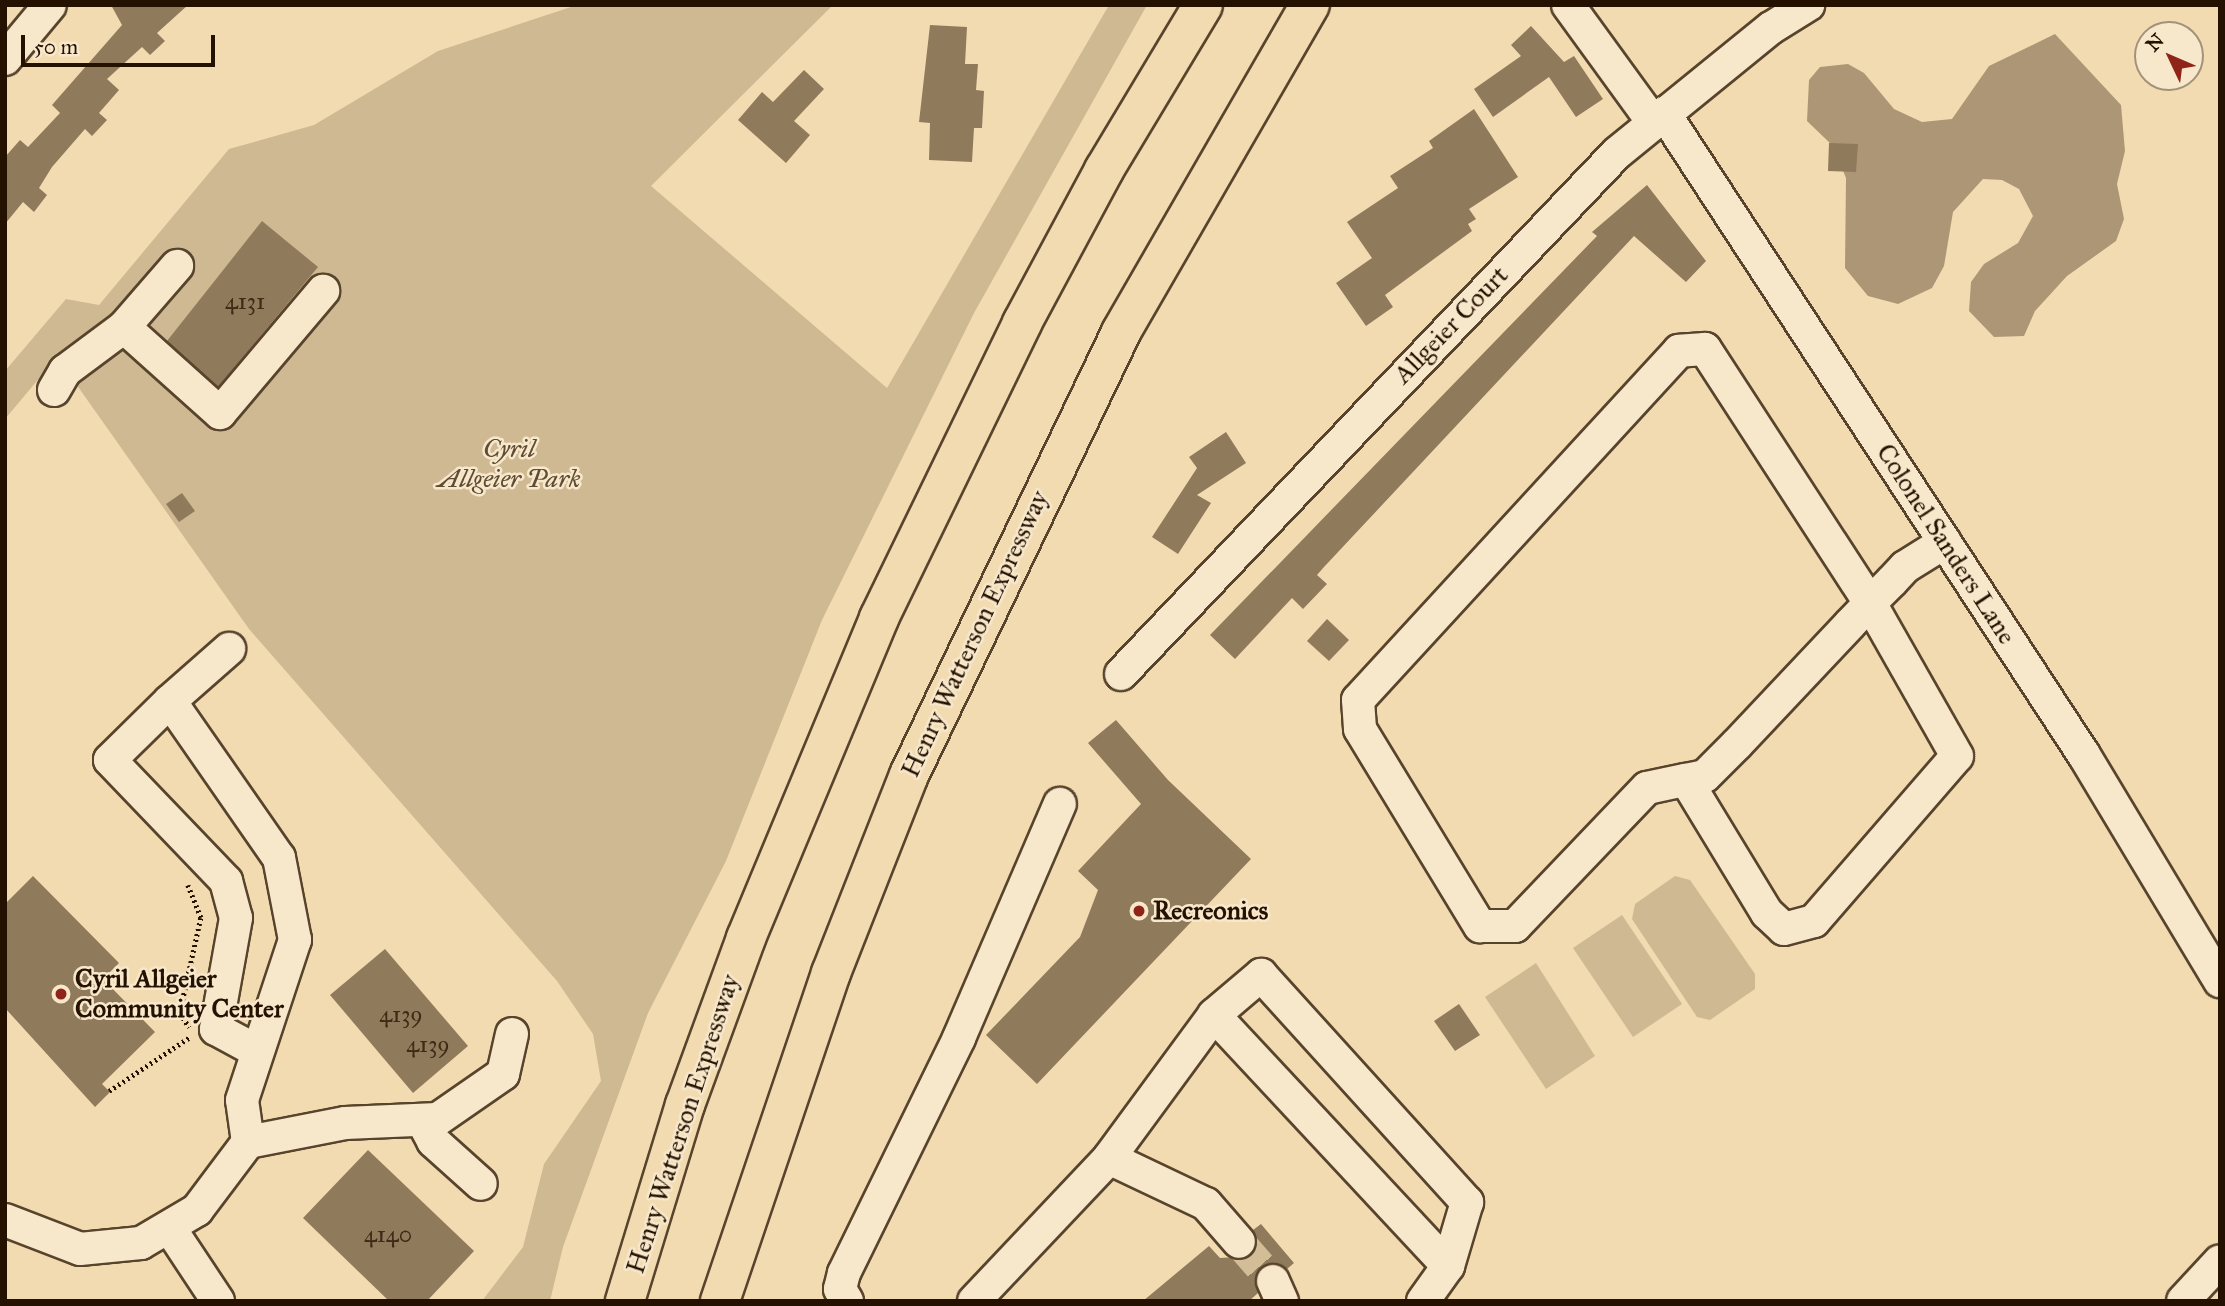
<!DOCTYPE html>
<style>
body{margin:0}
#map{position:relative;width:2225px;height:1306px;overflow:hidden;background:#f2dbb1;font-family:"IM FELL Great Primer",serif}
div>[style]{position:absolute}
.green>*{inset:0;background:#cfb993}
.water>*{inset:0;background:#ac9675}
.building>*{inset:0;background:#907a5c}
.minor-tunnel>*{height:32px;margin-top:-16px;transform-origin:0;background:repeating-linear-gradient(90deg,#d3bd96 0 32px,transparent 0 48px)}
.path>*{height:4.5px;margin-top:-2.25px;transform-origin:0;background:repeating-linear-gradient(90deg,#251100 0 2px,transparent 0 5.5px)}
.roads{filter:drop-shadow(2px 0 #58442c) drop-shadow(-2px 0 #58442c) drop-shadow(0 2px #58442c) drop-shadow(0 -2px #58442c)}
.minor>*{height:32px;margin:-16px;padding:0 16px;transform-origin:16px;border-radius:16px;background:#f7e8cc}
.highway>*{height:38px;margin:-19px;padding:0 19px;transform-origin:19px;border-radius:19px;background:#f2dbb1}
.dots>*{width:19px;height:19px;translate:-50% -50%;box-sizing:border-box;border:4px solid #f7e8cc;border-radius:50%}
span{translate:-50% -50%;white-space:nowrap;text-align:center;line-height:1.15;-webkit-text-stroke:5px #f7e8cc;paint-order:stroke}
.number-label{font-size:23px;color:#402b17}
.number-label span{-webkit-text-stroke-width:0}
.street-label{font-size:26px;color:#251100}
.park-label{font-size:26px;color:#604c33;font-style:italic}
.poi-label{font-size:26px;color:#251100;font-weight:700}
.left{translate:0 -50%;text-align:left}
.frame{position:absolute;inset:0;border:7px solid #251100;pointer-events:none}
.north{position:absolute;left:2134px;top:21px;width:70px;height:70px;box-sizing:border-box;background:#f7e8cc;border:2px solid #a3927a;border-radius:50%;rotate:314deg;font-size:19px;font-weight:700;line-height:28px;text-align:center;color:#251100}
.north::after{content:'';display:block;margin:auto;width:24px;height:32px;background:#8f2418;clip-path:polygon(50% 0,100% 100%,50% 72%,0 100%)}
.scale{position:absolute;left:21px;top:35px;width:194px;height:32px;box-sizing:border-box;border:4px solid #251100;border-top:0;padding-left:9px;font-size:21px;line-height:24px;white-space:nowrap;color:#251100;-webkit-text-stroke:5px #f7e8cc;paint-order:stroke}
</style>
<div id="map">
<div class="green">
<div style="clip-path:polygon(577px 5px,833px 5px,651px 186px,887px 388px,1109px 5px,1147px 5px,974px 313px,822px 620px,726px 861px,648px 1013px,563px 1247px,550px 1301px,482px 1301px,523px 1247px,544px 1164px,601px 1081px,593px 1034px,557px 981px,249px 629px,57px 357px,5px 419px,5px 371px,66px 299px,99px 305px,229px 149px,314px 125px,438px 51px)"></div>
<div style="clip-path:polygon(1675px 876px,1690px 880px,1755px 974px,1755px 989px,1710px 1020px,1697px 1017px,1632px 919px,1635px 904px)"></div>
<div style="clip-path:polygon(1622px 915px,1682px 1004px,1633px 1037px,1573px 948px)"></div>
<div style="clip-path:polygon(1536px 963px,1595px 1056px,1546px 1089px,1485px 997px)"></div>
</div>
<div class="water">
<div style="clip-path:polygon(2055px 34px,2121px 105px,2125px 151px,2117px 184px,2124px 219px,2116px 241px,2067px 276px,2035px 311px,2024px 336px,1994px 337px,1969px 311px,1971px 282px,1984px 264px,2018px 243px,2033px 216px,2019px 189px,2002px 180px,1983px 179px,1953px 212px,1944px 266px,1932px 288px,1898px 304px,1868px 296px,1845px 268px,1846px 178px,1833px 146px,1807px 121px,1809px 80px,1820px 67px,1848px 64px,1864px 73px,1894px 109px,1922px 122px,1952px 119px,1989px 66px)"></div>
</div>
<div class="building">
<div style="clip-path:polygon(111px 5px,188px 5px,157px 33px,165px 41px,150px 55px,142px 47px,107px 79px,119px 90px,99px 113px,107px 120px,92px 136px,85px 129px,52px 167px,39px 188px,47px 195px,34px 212px,23px 202px,5px 224px,5px 157px,20px 140px,28px 147px,60px 113px,52px 105px,122px 25px)"></div>
<div style="clip-path:polygon(930px 25px,967px 27px,965px 64px,978px 64px,976px 90px,984px 91px,982px 128px,974px 128px,972px 162px,929px 160px,930px 123px,919px 122px)"></div>
<div style="clip-path:polygon(1531px 26px,1564px 62px,1574px 56px,1603px 99px,1576px 117px,1549px 77px,1493px 117px,1474px 89px,1521px 56px,1511px 45px)"></div>
<div style="clip-path:polygon(804px 70px,824px 89px,794px 121px,810px 135px,786px 163px,738px 120px,762px 92px,773px 102px)"></div>
<div style="clip-path:polygon(1474px 109px,1518px 177px,1469px 209px,1476px 219px,1468px 224px,1472px 231px,1385px 295px,1393px 307px,1366px 326px,1336px 283px,1372px 258px,1347px 222px,1398px 188px,1390px 176px,1433px 148px,1429px 141px)"></div>
<div style="clip-path:polygon(1829px 143px,1858px 144px,1856px 172px,1828px 171px)"></div>
<div style="clip-path:polygon(1647px 185px,1706px 261px,1686px 282px,1634px 236px,1324px 567px,1317px 575px,1327px 584px,1303px 609px,1292px 598px,1235px 659px,1210px 635px,1597px 236px,1592px 232px)"></div>
<div style="clip-path:polygon(262px 221px,318px 267px,218px 387px,167px 341px)"></div>
<div style="clip-path:polygon(1226px 432px,1246px 463px,1197px 495px,1211px 503px,1178px 554px,1152px 537px,1197px 468px,1189px 457px)"></div>
<div style="clip-path:polygon(182px 493px,195px 511px,179px 522px,166px 504px)"></div>
<div style="clip-path:polygon(1327px 619px,1349px 640px,1329px 661px,1307px 641px)"></div>
<div style="clip-path:polygon(1116px 720px,1168px 780px,1251px 859px,1037px 1084px,986px 1035px,1080px 937px,1098px 890px,1078px 871px,1141px 804px,1088px 743px)"></div>
<div style="clip-path:polygon(33px 876px,119px 963px,103px 979px,155px 1032px,102px 1084px,110px 1092px,95px 1107px,5px 1008px,5px 904px)"></div>
<div style="clip-path:polygon(385px 949px,468px 1046px,413px 1093px,330px 995px)"></div>
<div style="clip-path:polygon(1459px 1004px,1480px 1035px,1455px 1051px,1434px 1021px)"></div>
<div style="clip-path:polygon(368px 1150px,474px 1251px,427px 1301px,389px 1301px,303px 1218px)"></div>
<div style="clip-path:polygon(1261px 1224px,1294px 1263px,1287px 1269px,1274px 1263px,1259px 1270px,1258px 1293px,1249px 1301px,1143px 1301px,1209px 1246px,1220px 1258px,1250px 1256px,1256px 1247px,1253px 1230px)"></div>
</div>
<div class="minor-tunnel">
<div style="left:1239px;top:1242px;width:52px;rotate:48.9deg"></div>
</div>
<div class="path">
<div style="left:188px;top:885px;width:35px;rotate:68deg"></div>
<div style="left:201px;top:918px;width:97px;rotate:102.5deg"></div>
<div style="left:180px;top:1013px;width:17px;rotate:57deg"></div>
<div style="left:109px;top:1091px;width:97px;rotate:-33.7deg"></div>
</div>
<div class="roads">
<div class="minor">
<div style="left:1568px;top:5px;width:145px;rotate:54deg"></div>
<div style="left:5px;top:59px;width:70px;rotate:-50.2deg"></div>
<div style="left:1664px;top:113px;width:767px;rotate:56.81deg"></div>
<div style="left:2084px;top:755px;width:264px;rotate:59deg"></div>
<div style="left:124px;top:327px;width:129px;rotate:41.9deg"></div>
<div style="left:220px;top:413px;width:160px;rotate:-49.8deg"></div>
<div style="left:54px;top:390px;width:22px;rotate:-60deg"></div>
<div style="left:65px;top:371px;width:74px;rotate:-36.7deg"></div>
<div style="left:124px;top:327px;width:81px;rotate:-49deg"></div>
<div style="left:1121px;top:674px;width:719px;rotate:-46.41deg"></div>
<div style="left:1617px;top:153px;width:198px;rotate:-39.1deg"></div>
<div style="left:1771px;top:28px;width:44px;rotate:-31.9deg"></div>
<div style="left:170px;top:701px;width:79px;rotate:-41.4deg"></div>
<div style="left:1686px;top:780px;width:156px;rotate:58.7deg"></div>
<div style="left:1767px;top:913px;width:23px;rotate:43deg"></div>
<div style="left:1784px;top:929px;width:31px;rotate:-15deg"></div>
<div style="left:1814px;top:921px;width:218px;rotate:-49.1deg"></div>
<div style="left:1957px;top:756px;width:176px;rotate:-119.6deg"></div>
<div style="left:1870px;top:603px;width:303px;rotate:-123deg"></div>
<div style="left:1705px;top:349px;width:26px;rotate:176deg"></div>
<div style="left:1679px;top:351px;width:474px;rotate:132.6deg"></div>
<div style="left:1358px;top:700px;width:29px;rotate:86deg"></div>
<div style="left:1360px;top:729px;width:231px;rotate:58.7deg"></div>
<div style="left:1480px;top:926px;width:35px"></div>
<div style="left:1515px;top:926px;width:191px;rotate:-46.3deg"></div>
<div style="left:1647px;top:788px;width:40px;rotate:-12deg"></div>
<div style="left:1686px;top:780px;width:19px;rotate:-12deg"></div>
<div style="left:1705px;top:776px;width:45px;rotate:-45deg"></div>
<div style="left:1737px;top:744px;width:165px;rotate:-46.7deg"></div>
<div style="left:1850px;top:624px;width:29px;rotate:-46deg"></div>
<div style="left:1870px;top:603px;width:31px;rotate:-45deg"></div>
<div style="left:1892px;top:581px;width:19px;rotate:-47deg"></div>
<div style="left:1905px;top:567px;width:47px;rotate:-32deg"></div>
<div style="left:1214px;top:1015px;width:343px;rotate:47deg"></div>
<div style="left:422px;top:1120px;width:24px;rotate:62deg"></div>
<div style="left:433px;top:1141px;width:64px;rotate:41.9deg"></div>
<div style="left:248px;top:1142px;width:42px;rotate:-98.1deg"></div>
<div style="left:242px;top:1100px;width:169px;rotate:-71.7deg"></div>
<div style="left:295px;top:940px;width:84px;rotate:-101deg"></div>
<div style="left:279px;top:858px;width:191px;rotate:-124.8deg"></div>
<div style="left:170px;top:701px;width:84px;rotate:135.5deg"></div>
<div style="left:110px;top:760px;width:168px;rotate:46.2deg"></div>
<div style="left:226px;top:881px;width:38px;rotate:75deg"></div>
<div style="left:236px;top:918px;width:113px;rotate:100.2deg"></div>
<div style="left:216px;top:1029px;width:44px;rotate:28.3deg"></div>
<div style="left:248px;top:1142px;width:99px;rotate:-11.1deg"></div>
<div style="left:345px;top:1123px;width:93px;rotate:-2.5deg"></div>
<div style="left:438px;top:1119px;width:79px;rotate:-34.7deg"></div>
<div style="left:503px;top:1074px;width:41px;rotate:-77.3deg"></div>
<div style="left:1109px;top:1158px;width:107px;rotate:25.4deg"></div>
<div style="left:1206px;top:1204px;width:50px;rotate:49deg"></div>
<div style="left:5px;top:1220px;width:80px;rotate:21.1deg"></div>
<div style="left:80px;top:1249px;width:61px;rotate:-5.6deg"></div>
<div style="left:141px;top:1243px;width:65px;rotate:-30.5deg"></div>
<div style="left:197px;top:1210px;width:85px;rotate:-53.1deg"></div>
<div style="left:171px;top:1230px;width:85px;rotate:56.5deg"></div>
<div style="left:1273px;top:1281px;width:22px;rotate:66deg"></div>
<div style="left:847px;top:1301px;width:14px;rotate:-120deg"></div>
<div style="left:840px;top:1289px;width:16px;rotate:-76deg"></div>
<div style="left:844px;top:1273px;width:262px;rotate:-63.9deg"></div>
<div style="left:959px;top:1038px;width:255px;rotate:-66.7deg"></div>
<div style="left:974px;top:1301px;width:197px;rotate:-46.6deg"></div>
<div style="left:1109px;top:1158px;width:177px;rotate:-53.7deg"></div>
<div style="left:1214px;top:1015px;width:62px;rotate:-40.4deg"></div>
<div style="left:1261px;top:975px;width:307px;rotate:47.8deg"></div>
<div style="left:1467px;top:1202px;width:67px;rotate:106.5deg"></div>
<div style="left:1448px;top:1266px;width:43px;rotate:125.5deg"></div>
<div style="left:2183px;top:1301px;width:54px;rotate:-47.2deg"></div>
</div>
<div class="highway">
<div style="left:625px;top:1301px;width:205px;rotate:-73deg"></div>
<div style="left:685px;top:1105px;width:178px;rotate:-69.9deg"></div>
<div style="left:746px;top:938px;width:347px;rotate:-67.4deg"></div>
<div style="left:879px;top:618px;width:328px;rotate:-64.1deg"></div>
<div style="left:1022px;top:323px;width:174px;rotate:-61.8deg"></div>
<div style="left:1104px;top:170px;width:192px;rotate:-59deg"></div>
<div style="left:720px;top:1301px;width:346px;rotate:-71.3deg"></div>
<div style="left:831px;top:973px;width:213px;rotate:-68.5deg"></div>
<div style="left:909px;top:775px;width:491px;rotate:-64.4deg"></div>
<div style="left:1121px;top:332px;width:378px;rotate:-60deg"></div>
</div>
</div>
<div class="dots">
<div style="left:1139px;top:911px;background:#8f2418"></div>
<div style="left:61px;top:994px;background:#8f2418"></div>
</div>
<div class="number-label">
<span style="left:245px;top:301px">4131</span>
<span style="left:401px;top:1014px">4139</span>
<span style="left:428px;top:1044px">4139</span>
<span style="left:388px;top:1234px">4140</span>
</div>
<div class="street-label">
<span style="left:1451px;top:325px;rotate:-46deg">Allgeier Court</span>
<span style="left:1946px;top:544px;rotate:57deg">Colonel Sanders Lane</span>
<span style="left:975px;top:634px;rotate:-65deg">Henry Watterson Expressway</span>
<span style="left:683px;top:1124px;rotate:-72deg">Henry Watterson Expressway</span>
</div>
<div class="park-label">
<span style="left:509px;top:464px">Cyril<br>Allgeier Park</span>
</div>
<div class="poi-label">
<span class="left" style="left:1153px;top:911px">Recreonics</span>
<span class="left" style="left:75px;top:994px">Cyril Allgeier<br>Community Center</span>
</div>
<div class="frame"></div>
<div class="north">N</div>
<div class="scale">50 m</div>
</div>
